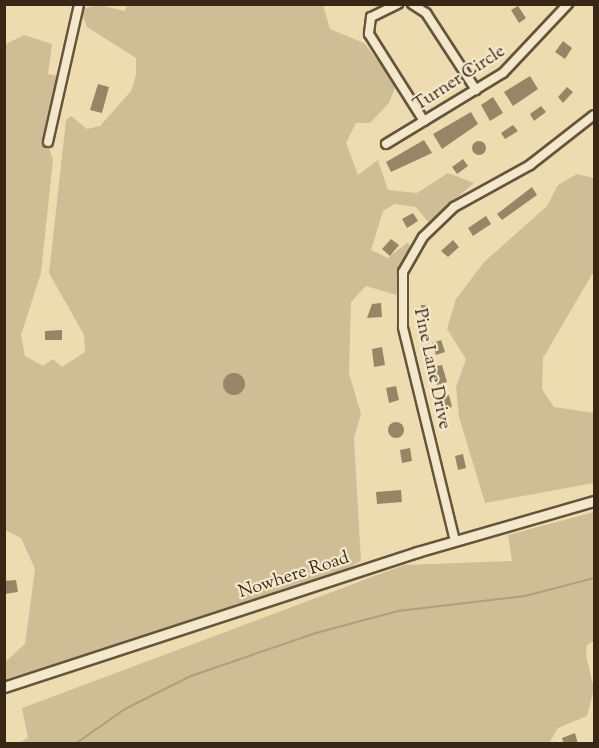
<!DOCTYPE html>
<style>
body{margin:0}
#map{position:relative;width:599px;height:748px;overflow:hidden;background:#eedcb1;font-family:"Sorts Mill Goudy",serif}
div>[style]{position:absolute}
.green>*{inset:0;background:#cfbd96}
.stream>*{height:2px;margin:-1px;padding:0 1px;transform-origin:1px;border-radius:1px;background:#b09e7c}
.building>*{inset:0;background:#978566}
.round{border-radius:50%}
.roads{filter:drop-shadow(2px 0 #66543b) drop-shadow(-2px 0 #66543b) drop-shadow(0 2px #66543b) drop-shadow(0 -2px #66543b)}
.minor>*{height:8px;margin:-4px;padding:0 4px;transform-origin:4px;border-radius:4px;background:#f4e8cc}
.tertiary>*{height:9px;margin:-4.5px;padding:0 4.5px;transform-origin:4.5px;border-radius:4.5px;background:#f4e8cc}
span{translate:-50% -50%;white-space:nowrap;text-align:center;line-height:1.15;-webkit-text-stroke:4.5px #f4e8cc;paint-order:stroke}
.street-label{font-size:18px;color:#382714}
.frame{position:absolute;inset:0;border:6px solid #382714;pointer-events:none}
</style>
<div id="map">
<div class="green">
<div style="clip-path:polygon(127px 4px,323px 5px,330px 29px,364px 43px,396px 85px,389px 103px,370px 123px,356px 123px,346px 143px,358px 175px,378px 160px,388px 190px,417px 193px,448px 173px,474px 183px,428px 222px,416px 207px,395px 204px,383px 211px,371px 250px,388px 258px,408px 242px,410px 247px,396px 295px,366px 286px,351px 302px,349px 373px,361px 414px,354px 438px,361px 561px,329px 578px,189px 625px,6px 679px,5px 662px,25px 644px,35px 569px,21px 538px,5px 530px,4px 45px,24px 35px,52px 44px,48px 74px,61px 76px,45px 137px,53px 160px,41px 273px,21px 335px,25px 356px,43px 366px,53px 359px,62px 367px,85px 352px,84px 335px,49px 273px,66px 120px,71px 116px,87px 129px,100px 126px,131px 91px,136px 75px,136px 58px,87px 27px,80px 9px,99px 5px,125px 11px)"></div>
<div style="clip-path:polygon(577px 174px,594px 178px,594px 271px,543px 358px,542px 389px,554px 407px,594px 413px,594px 483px,485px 503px,459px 417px,456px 387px,466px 359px,447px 329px,456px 299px,484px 262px,547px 206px,558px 185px)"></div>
<div style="clip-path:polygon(594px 512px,594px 641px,587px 645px,586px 655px,594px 689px,587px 716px,558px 728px,549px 743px,19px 743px,28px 738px,22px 708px,404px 565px,512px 561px,508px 535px)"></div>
</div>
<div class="stream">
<div style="left:75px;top:744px;width:61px;rotate:-35deg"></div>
<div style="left:125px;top:709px;width:74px;rotate:-26.6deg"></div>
<div style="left:191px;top:676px;width:132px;rotate:-19deg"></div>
<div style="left:316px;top:633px;width:85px;rotate:-15deg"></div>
<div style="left:398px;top:611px;width:128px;rotate:-6.7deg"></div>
<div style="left:525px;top:596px;width:71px;rotate:-14.6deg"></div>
</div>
<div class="building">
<div style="clip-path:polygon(518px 6px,526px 18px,519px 23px,511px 10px)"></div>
<div style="clip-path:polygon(563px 41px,572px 48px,565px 59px,555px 52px)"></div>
<div style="clip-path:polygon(530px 76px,538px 89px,513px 106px,504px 92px)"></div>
<div style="clip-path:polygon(98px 84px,109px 87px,102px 113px,90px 110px)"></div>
<div style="clip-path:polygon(567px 87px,573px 92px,563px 103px,558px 97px)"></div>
<div style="clip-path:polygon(493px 97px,503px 113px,490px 121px,481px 105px)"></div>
<div style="clip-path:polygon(541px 106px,546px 112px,534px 121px,530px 114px)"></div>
<div style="clip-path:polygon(471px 112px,478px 124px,442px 149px,433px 134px)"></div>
<div style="clip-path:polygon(513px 125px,518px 131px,505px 139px,501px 133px)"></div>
<div style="clip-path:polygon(424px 140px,432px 153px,391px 172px,386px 162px)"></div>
<div class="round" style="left:472px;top:141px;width:14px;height:14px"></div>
<div style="clip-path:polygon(463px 159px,468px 166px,457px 174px,452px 167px)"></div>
<div style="clip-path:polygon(532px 187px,537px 195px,502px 220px,497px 214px)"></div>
<div style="clip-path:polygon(413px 213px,418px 221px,407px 228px,402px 219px)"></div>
<div style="clip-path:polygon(486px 216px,491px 224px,473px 236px,468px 228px)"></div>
<div style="clip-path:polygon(391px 239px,399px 245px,390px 256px,382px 249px)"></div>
<div style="clip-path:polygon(453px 240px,459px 247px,448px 257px,441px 251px)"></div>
<div style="clip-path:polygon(381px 303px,382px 317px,367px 318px,372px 304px)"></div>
<div style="clip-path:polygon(421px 305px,428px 305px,429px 320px,422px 321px)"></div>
<div style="clip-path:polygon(62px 330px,62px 340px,45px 340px,45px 331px)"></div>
<div style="clip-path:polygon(441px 340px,445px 352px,436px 355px,432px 343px)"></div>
<div style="clip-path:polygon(382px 347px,385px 365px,374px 367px,372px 349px)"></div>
<div style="clip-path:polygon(442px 365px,447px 382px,437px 385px,432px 367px)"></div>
<div class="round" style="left:223px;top:373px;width:22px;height:22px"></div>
<div style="clip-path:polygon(396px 386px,399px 400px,389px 403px,386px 388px)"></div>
<div style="clip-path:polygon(449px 395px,452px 407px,441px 410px,438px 398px)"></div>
<div class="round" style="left:388px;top:422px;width:16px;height:16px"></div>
<div style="clip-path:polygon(410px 448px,412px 461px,402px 463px,400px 450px)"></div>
<div style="clip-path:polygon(463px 454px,466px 468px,458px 470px,455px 456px)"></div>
<div style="clip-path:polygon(401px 490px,402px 502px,377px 504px,376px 492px)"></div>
<div style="clip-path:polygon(16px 580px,18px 592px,4px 594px,4px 581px)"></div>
<div style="clip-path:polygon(575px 733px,578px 744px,564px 744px,562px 738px)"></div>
</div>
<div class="roads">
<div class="minor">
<div style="left:398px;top:4px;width:30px;rotate:154deg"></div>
<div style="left:371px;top:17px;width:17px;rotate:97deg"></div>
<div style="left:369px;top:34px;width:103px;rotate:57.7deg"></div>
<div style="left:412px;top:4px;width:17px;rotate:33deg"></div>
<div style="left:426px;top:13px;width:92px;rotate:57deg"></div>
<div style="left:48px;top:142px;width:141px;rotate:-77.3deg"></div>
<div style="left:386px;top:144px;width:137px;rotate:-31.3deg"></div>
<div style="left:503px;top:73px;width:95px;rotate:-46.7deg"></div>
<div style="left:455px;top:541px;width:220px;rotate:-103.7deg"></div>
<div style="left:403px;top:327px;width:55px;rotate:-90deg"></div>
<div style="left:403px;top:272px;width:40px;rotate:-60.3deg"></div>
<div style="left:423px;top:237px;width:43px;rotate:-44.1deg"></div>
<div style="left:454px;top:207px;width:87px;rotate:-28.9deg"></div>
<div style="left:530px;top:165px;width:81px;rotate:-38deg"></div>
</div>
<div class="tertiary">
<div style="left:4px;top:687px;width:435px;rotate:-18.1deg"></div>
<div style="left:417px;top:552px;width:184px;rotate:-16.1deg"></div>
</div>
</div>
<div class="street-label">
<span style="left:460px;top:79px;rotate:-33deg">Turner Circle</span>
<span style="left:431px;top:369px;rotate:78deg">Pine Lane Drive</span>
<span style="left:294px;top:576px;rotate:-18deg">Nowhere Road</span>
</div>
<div class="frame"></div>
</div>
